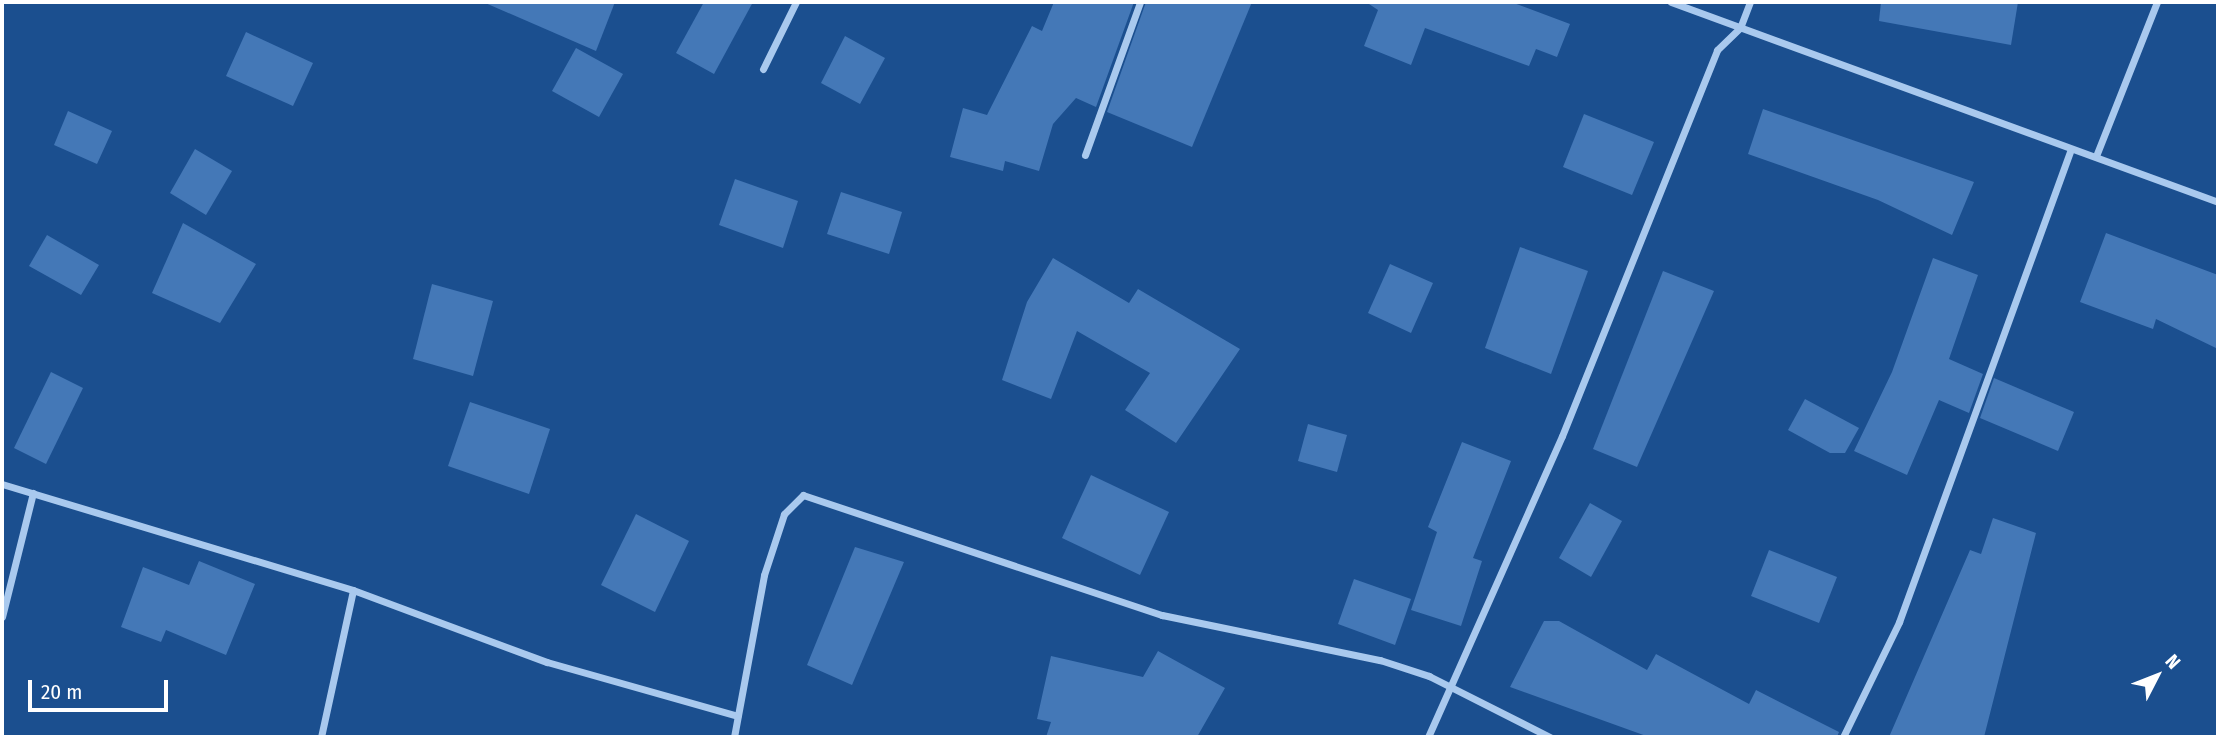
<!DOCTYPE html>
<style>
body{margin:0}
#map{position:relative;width:2220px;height:739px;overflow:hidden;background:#1b4f8f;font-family:"Fira Sans Condensed",sans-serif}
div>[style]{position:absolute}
.building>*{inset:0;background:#4478b7}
.minor>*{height:7px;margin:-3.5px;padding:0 3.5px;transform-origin:3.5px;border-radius:3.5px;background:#a9c9ee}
span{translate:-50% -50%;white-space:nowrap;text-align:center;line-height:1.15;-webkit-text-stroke:5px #1b4f8f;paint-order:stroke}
.frame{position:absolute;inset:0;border:4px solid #fff;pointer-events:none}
.north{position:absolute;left:2122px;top:641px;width:70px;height:70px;-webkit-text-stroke:5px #1b4f8f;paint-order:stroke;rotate:48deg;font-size:19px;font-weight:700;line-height:28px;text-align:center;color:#fff}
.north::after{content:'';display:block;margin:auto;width:24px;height:32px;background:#fff;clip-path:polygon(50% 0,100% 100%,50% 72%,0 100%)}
.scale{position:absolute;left:28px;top:680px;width:140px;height:32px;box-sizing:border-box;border:4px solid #fff;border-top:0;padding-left:9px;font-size:21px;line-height:24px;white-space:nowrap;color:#fff;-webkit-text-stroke:5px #1b4f8f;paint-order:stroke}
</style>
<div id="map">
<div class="building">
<div style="clip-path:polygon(483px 2px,615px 2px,596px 51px)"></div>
<div style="clip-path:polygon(704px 2px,753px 2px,714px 74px,676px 53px)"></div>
<div style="clip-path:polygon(1054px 2px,1134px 2px,1096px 107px,1076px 98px,1053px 124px,1039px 171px,1005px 161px,1003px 171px,950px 157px,963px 108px,987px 115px,1032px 26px,1042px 31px)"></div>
<div style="clip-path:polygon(1146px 2px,1252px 2px,1192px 147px,1107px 112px)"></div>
<div style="clip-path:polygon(1366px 2px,1511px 2px,1570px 24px,1557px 57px,1536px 49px,1529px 66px,1425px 28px,1411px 65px,1364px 46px,1378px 10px)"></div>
<div style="clip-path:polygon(1881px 2px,2018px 2px,2011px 45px,1879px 21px)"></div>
<div style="clip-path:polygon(246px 32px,313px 63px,293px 106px,226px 76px)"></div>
<div style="clip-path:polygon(845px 36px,885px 58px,860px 104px,821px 83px)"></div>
<div style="clip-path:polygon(576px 48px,623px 74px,599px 117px,552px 91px)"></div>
<div style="clip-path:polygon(1763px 109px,1974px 182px,1952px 235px,1878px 200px,1748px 154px)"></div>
<div style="clip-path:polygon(68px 111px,112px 131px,97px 164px,54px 145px)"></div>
<div style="clip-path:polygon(1584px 114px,1654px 142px,1632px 195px,1563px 167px)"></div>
<div style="clip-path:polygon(195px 149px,232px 171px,206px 215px,170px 193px)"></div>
<div style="clip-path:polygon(735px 179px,798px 201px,783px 248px,719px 225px)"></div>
<div style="clip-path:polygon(841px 192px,902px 212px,889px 254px,827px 234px)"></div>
<div style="clip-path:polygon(183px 223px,256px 264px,220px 323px,152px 293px)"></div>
<div style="clip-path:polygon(2106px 233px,2218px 275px,2218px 349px,2156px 319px,2153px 329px,2080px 302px)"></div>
<div style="clip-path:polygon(47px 235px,99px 265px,81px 295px,29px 266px)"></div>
<div style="clip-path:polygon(1520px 247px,1588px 271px,1551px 374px,1485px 348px)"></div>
<div style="clip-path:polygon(1053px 258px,1129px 303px,1138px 289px,1240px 349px,1176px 443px,1125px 410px,1150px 373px,1077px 331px,1051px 399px,1002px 380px,1027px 302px)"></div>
<div style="clip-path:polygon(1933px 258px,1978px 275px,1949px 359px,1983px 374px,1969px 413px,1939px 400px,1907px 475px,1854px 451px,1892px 372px)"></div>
<div style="clip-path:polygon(1390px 264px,1433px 283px,1411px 333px,1368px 313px)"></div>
<div style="clip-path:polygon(1663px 271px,1714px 291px,1637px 467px,1593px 449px)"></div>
<div style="clip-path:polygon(432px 284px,493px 301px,473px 376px,413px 359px)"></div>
<div style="clip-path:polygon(51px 372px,83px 388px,46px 464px,14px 448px)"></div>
<div style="clip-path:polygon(1994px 378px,2074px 412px,2058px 451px,1980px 418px)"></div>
<div style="clip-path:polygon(1805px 399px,1859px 428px,1845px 453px,1830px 453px,1788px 430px)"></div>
<div style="clip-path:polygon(470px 402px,550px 429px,529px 494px,448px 466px)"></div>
<div style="clip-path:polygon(1308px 424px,1347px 435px,1337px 472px,1298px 461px)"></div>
<div style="clip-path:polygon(1462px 442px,1511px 461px,1473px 558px,1482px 561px,1461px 626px,1411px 610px,1437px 532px,1428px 527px)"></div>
<div style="clip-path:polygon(1091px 475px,1169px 512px,1140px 575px,1062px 538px)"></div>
<div style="clip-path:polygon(1590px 503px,1622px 521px,1591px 577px,1559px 558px)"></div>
<div style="clip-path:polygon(636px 514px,689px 541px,655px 612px,601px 585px)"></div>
<div style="clip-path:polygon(1993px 518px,2036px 533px,1984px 737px,1889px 737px,1970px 550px,1981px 554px)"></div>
<div style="clip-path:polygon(855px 547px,904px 562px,852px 685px,807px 665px)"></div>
<div style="clip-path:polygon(1769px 550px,1837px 577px,1819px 623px,1751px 596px)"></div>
<div style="clip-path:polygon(199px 561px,255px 584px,226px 655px,166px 630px,161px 642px,121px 627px,143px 567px,189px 585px)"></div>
<div style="clip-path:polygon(1354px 579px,1411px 599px,1395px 645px,1338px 624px)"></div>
<div style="clip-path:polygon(1544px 621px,1559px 621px,1647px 670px,1656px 654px,1749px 704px,1756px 690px,1839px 732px,1837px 737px,1649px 737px,1510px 687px)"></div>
<div style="clip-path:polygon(1158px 651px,1225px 688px,1197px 737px,1046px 737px,1051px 722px,1037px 719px,1051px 656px,1143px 677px)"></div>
</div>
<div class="minor">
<div style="left:1671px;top:2px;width:582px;rotate:20.08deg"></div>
<div style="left:763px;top:69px;width:75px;rotate:-63.8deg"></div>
<div style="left:1085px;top:155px;width:163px;rotate:-70.2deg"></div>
<div style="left:2096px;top:156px;width:166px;rotate:-68.4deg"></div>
<div style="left:2px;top:484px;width:367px;rotate:16.8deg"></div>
<div style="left:353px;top:590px;width:207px;rotate:20.4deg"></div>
<div style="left:547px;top:662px;width:198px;rotate:15.8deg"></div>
<div style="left:2px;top:617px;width:128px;rotate:-76deg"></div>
<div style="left:321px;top:737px;width:150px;rotate:-77.7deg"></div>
<div style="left:734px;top:737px;width:165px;rotate:-79.5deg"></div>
<div style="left:764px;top:575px;width:64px;rotate:-71.8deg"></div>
<div style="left:784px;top:514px;width:27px;rotate:-45deg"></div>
<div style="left:803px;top:495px;width:379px;rotate:18.5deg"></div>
<div style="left:1162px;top:615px;width:223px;rotate:11.7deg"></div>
<div style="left:1380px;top:660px;width:52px;rotate:18.1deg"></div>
<div style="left:1429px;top:676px;width:136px;rotate:26.8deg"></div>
<div style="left:1428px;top:737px;width:329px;rotate:-66deg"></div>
<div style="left:1562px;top:436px;width:416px;rotate:-68.1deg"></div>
<div style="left:1717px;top:50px;width:32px;rotate:-44deg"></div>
<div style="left:1740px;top:28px;width:28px;rotate:-69deg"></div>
<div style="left:1843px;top:737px;width:128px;rotate:-64deg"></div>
<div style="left:1899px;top:622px;width:503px;rotate:-70.02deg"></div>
</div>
<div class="frame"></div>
<div class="north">N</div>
<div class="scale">20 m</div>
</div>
